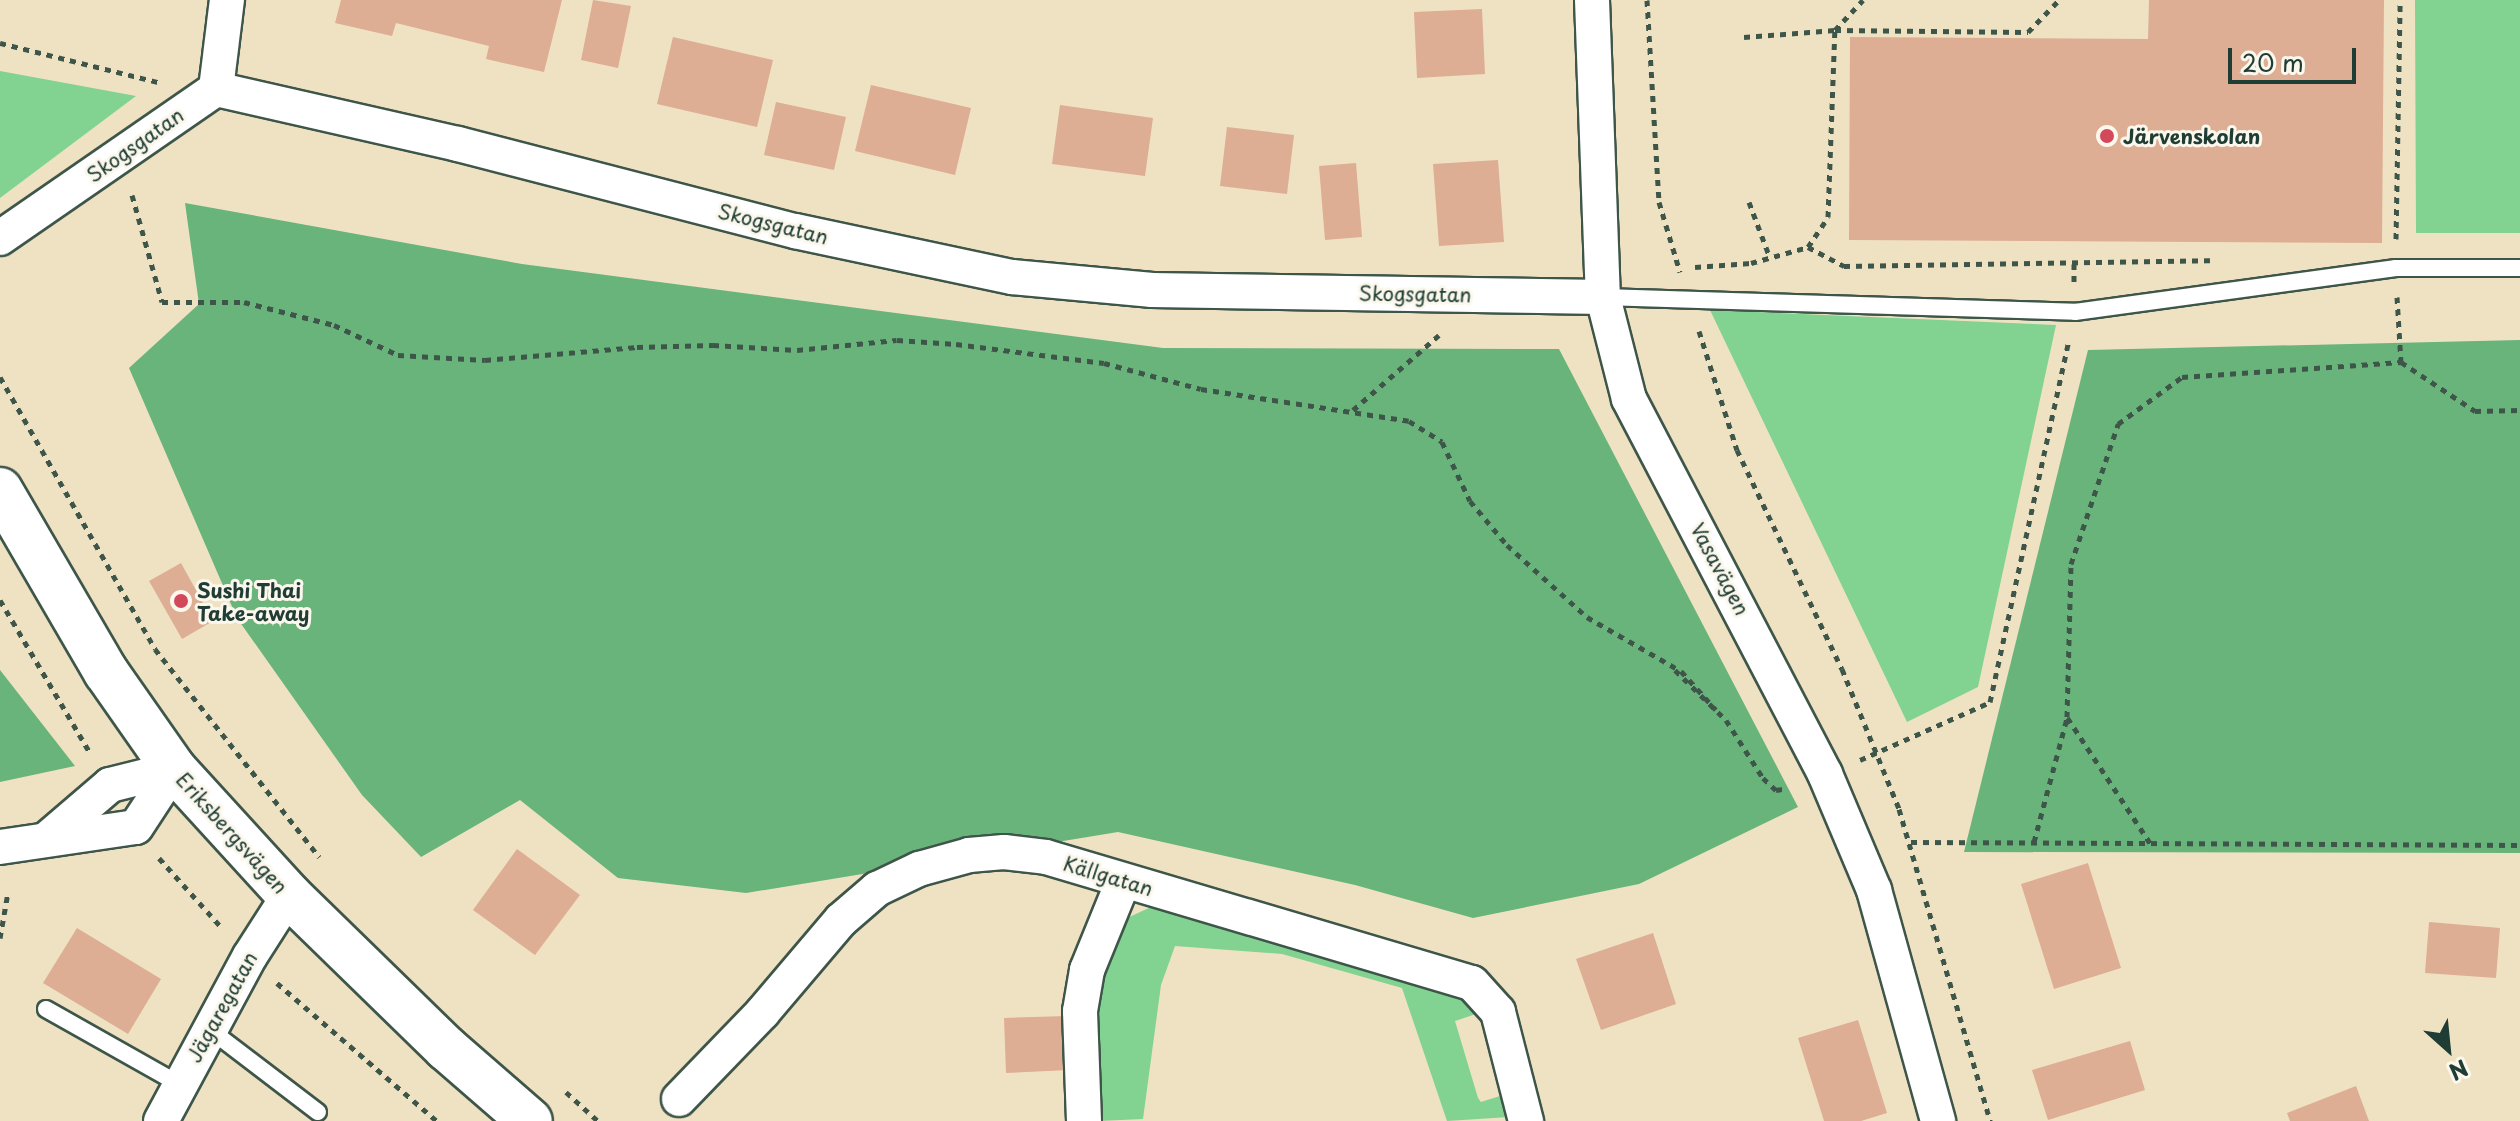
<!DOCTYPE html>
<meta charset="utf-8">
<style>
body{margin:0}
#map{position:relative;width:2520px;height:1121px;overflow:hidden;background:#efe2c3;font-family:"Playpen Sans",sans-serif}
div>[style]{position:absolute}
.green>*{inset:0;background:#82d291}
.forest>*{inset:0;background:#69b47b}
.building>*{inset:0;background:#ddad94}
.path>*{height:5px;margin-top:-2.5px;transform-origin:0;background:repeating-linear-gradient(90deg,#3e5649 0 6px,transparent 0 12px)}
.roads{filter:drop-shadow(2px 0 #3e5649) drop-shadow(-2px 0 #3e5649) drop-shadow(0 2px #3e5649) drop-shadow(0 -2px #3e5649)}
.service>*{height:16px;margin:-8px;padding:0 8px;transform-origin:8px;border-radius:8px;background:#fff}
.minor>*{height:34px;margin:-17px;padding:0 17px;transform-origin:17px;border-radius:17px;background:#fff}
.secondary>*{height:44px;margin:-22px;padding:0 22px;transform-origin:22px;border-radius:22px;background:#fff}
.dots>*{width:22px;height:22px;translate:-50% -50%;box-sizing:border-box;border:4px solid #fbf7ec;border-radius:50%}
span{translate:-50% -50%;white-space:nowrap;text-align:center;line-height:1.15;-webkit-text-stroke:6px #fbf7ec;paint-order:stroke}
.poi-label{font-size:20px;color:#1f3d34;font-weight:700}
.left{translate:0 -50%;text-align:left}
.street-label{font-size:20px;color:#1f3d34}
.north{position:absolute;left:2408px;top:1009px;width:80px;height:80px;-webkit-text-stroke:6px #fbf7ec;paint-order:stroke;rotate:153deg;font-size:22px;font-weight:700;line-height:32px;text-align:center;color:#1f3d34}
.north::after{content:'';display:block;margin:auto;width:28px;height:36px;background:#1f3d34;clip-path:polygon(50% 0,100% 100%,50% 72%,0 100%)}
.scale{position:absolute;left:2228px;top:48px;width:128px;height:36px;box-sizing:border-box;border:4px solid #1f3d34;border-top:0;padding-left:10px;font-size:24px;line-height:28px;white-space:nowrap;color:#1f3d34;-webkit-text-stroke:6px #fbf7ec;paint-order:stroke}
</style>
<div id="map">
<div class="green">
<div style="clip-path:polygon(2415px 0,2520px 0,2520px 233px,2416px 233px)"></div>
<div style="clip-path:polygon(0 71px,136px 96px,0 198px)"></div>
<div style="clip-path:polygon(1710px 310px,2056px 325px,1978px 687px,1907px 722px)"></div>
<div style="clip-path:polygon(1153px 906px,1472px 996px,1476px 1014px,1455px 1021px,1478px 1098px,1481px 1102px,1503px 1095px,1509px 1117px,1447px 1121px,1402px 988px,1282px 954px,1175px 946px,1161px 985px,1143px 1119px,1098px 1121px,1091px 1021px,1098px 968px,1123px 920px)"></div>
</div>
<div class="forest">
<div style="clip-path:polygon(185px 203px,522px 264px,1163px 348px,1559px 349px,1798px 807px,1639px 884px,1473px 918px,1355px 885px,1118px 832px,746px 893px,618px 878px,520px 800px,421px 857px,362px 795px,237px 618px,129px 368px,199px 304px)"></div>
<div style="clip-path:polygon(2520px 340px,2520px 853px,1964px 852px,2088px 350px)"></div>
<div style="clip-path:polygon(0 670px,75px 766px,0 782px)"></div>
</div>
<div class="building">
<div style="clip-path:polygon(341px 0,562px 0,544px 72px,486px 59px,489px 46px,396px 23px,392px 36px,335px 23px)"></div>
<div style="clip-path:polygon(593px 0,631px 6px,618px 68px,581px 60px)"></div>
<div style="clip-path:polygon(2149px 0,2384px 0,2382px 243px,1849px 240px,1850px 37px,2148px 39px)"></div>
<div style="clip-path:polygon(1482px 9px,1485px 74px,1417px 78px,1414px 12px)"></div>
<div style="clip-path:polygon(673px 37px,773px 60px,757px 127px,657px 104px)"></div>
<div style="clip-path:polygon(871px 85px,971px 108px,955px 175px,855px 151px)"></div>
<div style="clip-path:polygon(776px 102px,846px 117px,834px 170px,764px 155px)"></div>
<div style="clip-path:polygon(1060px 105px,1153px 118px,1145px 176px,1052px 164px)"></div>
<div style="clip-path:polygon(1227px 127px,1294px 135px,1287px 194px,1220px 186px)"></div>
<div style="clip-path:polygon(1498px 160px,1504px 242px,1439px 246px,1433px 164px)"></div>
<div style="clip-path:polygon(1356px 163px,1362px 237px,1325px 240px,1319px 166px)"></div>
<div style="clip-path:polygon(181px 563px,213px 621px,182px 639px,149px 581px)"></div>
<div style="clip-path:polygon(517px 849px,580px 895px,535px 955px,473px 910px)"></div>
<div style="clip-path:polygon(2088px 863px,2121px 968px,2054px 989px,2021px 884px)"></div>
<div style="clip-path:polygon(2429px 922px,2500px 928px,2496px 978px,2425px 973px)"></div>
<div style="clip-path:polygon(77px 928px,161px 979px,128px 1034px,43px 983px)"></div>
<div style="clip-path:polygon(1653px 933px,1676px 1004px,1601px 1030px,1576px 959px)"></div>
<div style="clip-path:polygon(1067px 1016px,1069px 1070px,1006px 1073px,1004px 1018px)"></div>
<div style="clip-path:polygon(1858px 1020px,1887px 1113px,1861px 1121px,1824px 1121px,1798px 1038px)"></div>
<div style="clip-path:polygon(2130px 1041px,2145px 1090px,2048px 1120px,2032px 1070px)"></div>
<div style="clip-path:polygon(2356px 1086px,2369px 1121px,2290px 1121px,2287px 1113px)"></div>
</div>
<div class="path">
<div style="left:1647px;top:0;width:202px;rotate:86.6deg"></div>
<div style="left:1659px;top:202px;width:73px;rotate:73.3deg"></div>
<div style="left:1744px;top:37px;width:91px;rotate:-4.4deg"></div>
<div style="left:1835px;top:30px;width:193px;rotate:0.6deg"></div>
<div style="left:2028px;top:32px;width:45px;rotate:-45.9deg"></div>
<div style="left:0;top:43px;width:163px;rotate:13.9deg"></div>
<div style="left:132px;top:195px;width:111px;rotate:74.3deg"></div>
<div style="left:162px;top:302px;width:82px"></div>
<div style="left:244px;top:302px;width:93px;rotate:14.3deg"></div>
<div style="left:334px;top:325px;width:71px;rotate:25.1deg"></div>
<div style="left:398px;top:355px;width:87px;rotate:3.3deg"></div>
<div style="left:485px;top:360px;width:153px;rotate:-4.9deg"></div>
<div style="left:637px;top:347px;width:76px;rotate:-1.5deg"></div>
<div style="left:713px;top:345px;width:84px;rotate:3.4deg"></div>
<div style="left:797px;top:350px;width:100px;rotate:-5.7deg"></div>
<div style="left:897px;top:340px;width:59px;rotate:3.9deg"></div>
<div style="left:956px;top:344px;width:149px;rotate:7.3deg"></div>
<div style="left:1104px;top:363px;width:100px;rotate:15deg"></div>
<div style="left:1201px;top:389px;width:210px;rotate:8.7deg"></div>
<div style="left:1409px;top:421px;width:39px;rotate:32deg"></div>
<div style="left:1442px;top:442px;width:65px;rotate:64.6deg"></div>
<div style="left:1470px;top:501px;width:57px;rotate:49.9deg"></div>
<div style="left:1507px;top:545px;width:108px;rotate:42deg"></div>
<div style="left:1587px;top:617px;width:108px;rotate:29.9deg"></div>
<div style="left:1681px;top:671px;width:52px;rotate:48.1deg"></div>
<div style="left:1749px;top:202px;width:60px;rotate:69.4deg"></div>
<div style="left:2396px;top:239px;width:239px;rotate:-89deg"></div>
<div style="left:1808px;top:247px;width:41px;rotate:27.8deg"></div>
<div style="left:1844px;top:266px;width:366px;rotate:-0.9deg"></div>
<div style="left:2074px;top:264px;width:18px;rotate:90deg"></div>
<div style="left:1695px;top:267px;width:56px;rotate:-4.1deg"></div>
<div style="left:1751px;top:263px;width:59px;rotate:-15.7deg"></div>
<div style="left:1808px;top:247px;width:36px;rotate:-56deg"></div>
<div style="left:1828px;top:217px;width:187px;rotate:-87.9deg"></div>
<div style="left:1835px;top:30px;width:41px;rotate:-47deg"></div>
<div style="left:2397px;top:297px;width:65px;rotate:86.5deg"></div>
<div style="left:1699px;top:331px;width:125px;rotate:72.3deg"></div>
<div style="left:1737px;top:450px;width:243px;rotate:64.4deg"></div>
<div style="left:1842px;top:669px;width:151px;rotate:67.8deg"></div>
<div style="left:1899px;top:809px;width:325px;rotate:73.7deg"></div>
<div style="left:0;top:377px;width:313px;rotate:60.3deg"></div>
<div style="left:155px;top:649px;width:265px;rotate:51.7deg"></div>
<div style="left:1353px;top:410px;width:114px;rotate:-41.1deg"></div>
<div style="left:0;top:600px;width:178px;rotate:59.5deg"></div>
<div style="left:1675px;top:670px;width:71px;rotate:44.4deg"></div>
<div style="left:1726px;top:720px;width:69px;rotate:57.5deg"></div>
<div style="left:1763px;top:778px;width:18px;rotate:43deg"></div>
<div style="left:1776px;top:790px;width:12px;rotate:-9deg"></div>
<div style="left:1860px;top:760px;width:142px;rotate:-24deg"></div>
<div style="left:1990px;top:702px;width:371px;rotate:-77.7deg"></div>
<div style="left:1911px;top:842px;width:609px;rotate:0.28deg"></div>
<div style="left:2034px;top:842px;width:128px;rotate:-75.1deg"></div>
<div style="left:2150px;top:843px;width:151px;rotate:-123.4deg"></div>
<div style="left:2067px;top:717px;width:153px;rotate:-88.5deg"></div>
<div style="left:2071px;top:564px;width:148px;rotate:-71.4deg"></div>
<div style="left:2118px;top:424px;width:79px;rotate:-36.3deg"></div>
<div style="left:2182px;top:377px;width:220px;rotate:-3.9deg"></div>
<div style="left:2401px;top:362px;width:89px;rotate:33.5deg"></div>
<div style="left:2475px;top:411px;width:45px;rotate:-1.3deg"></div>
<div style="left:159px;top:858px;width:94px;rotate:48deg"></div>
<div style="left:0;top:938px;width:47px;rotate:-80.1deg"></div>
<div style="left:277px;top:983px;width:211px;rotate:40.8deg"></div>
<div style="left:566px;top:1092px;width:43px;rotate:42.2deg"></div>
</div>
<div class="roads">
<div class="service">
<div style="left:1603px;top:297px;width:472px;rotate:1.8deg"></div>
<div style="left:2075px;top:312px;width:324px;rotate:-7.8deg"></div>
<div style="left:2396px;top:268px;width:124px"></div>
<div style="left:46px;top:1009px;width:153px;rotate:29.4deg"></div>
<div style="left:209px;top:1029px;width:137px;rotate:37.3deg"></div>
</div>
<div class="minor">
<div style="left:1592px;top:0;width:297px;rotate:87.9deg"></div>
<div style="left:1603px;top:297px;width:105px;rotate:75.7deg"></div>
<div style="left:1629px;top:399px;width:423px;rotate:62.4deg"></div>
<div style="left:1825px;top:774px;width:126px;rotate:67.1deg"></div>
<div style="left:1874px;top:890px;width:240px;rotate:74.5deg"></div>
<div style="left:216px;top:89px;width:90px;rotate:-83deg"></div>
<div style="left:0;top:238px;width:262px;rotate:-34.6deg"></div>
<div style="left:216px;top:89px;width:248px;rotate:12.8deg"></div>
<div style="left:458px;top:144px;width:348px;rotate:14.5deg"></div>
<div style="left:795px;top:231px;width:222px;rotate:12deg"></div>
<div style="left:1012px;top:277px;width:141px;rotate:5.3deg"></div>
<div style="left:1152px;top:290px;width:451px;rotate:0.9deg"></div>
<div style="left:47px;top:839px;width:83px;rotate:-40.6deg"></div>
<div style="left:110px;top:785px;width:66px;rotate:-14deg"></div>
<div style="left:0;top:847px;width:137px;rotate:-8.4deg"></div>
<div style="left:136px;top:827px;width:69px;rotate:-56.8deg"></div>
<div style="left:679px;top:1099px;width:120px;rotate:-46deg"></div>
<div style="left:762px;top:1013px;width:122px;rotate:-49.7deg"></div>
<div style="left:841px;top:920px;width:48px;rotate:-40.7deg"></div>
<div style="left:877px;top:889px;width:47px;rotate:-25.5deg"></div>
<div style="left:919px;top:869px;width:52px;rotate:-15.6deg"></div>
<div style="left:969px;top:855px;width:35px;rotate:-5deg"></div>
<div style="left:1004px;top:852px;width:42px;rotate:6.8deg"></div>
<div style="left:1046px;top:857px;width:444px;rotate:16.5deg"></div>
<div style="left:1472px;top:983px;width:39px;rotate:48deg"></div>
<div style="left:1498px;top:1012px;width:113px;rotate:75.6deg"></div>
<div style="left:161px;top:1121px;width:187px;rotate:-61.7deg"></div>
<div style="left:250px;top:956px;width:72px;rotate:-57.4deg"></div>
<div style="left:1084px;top:1121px;width:110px;rotate:-92.1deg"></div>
<div style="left:1080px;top:1011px;width:42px;rotate:-80.3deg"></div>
<div style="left:1087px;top:970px;width:95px;rotate:-67.8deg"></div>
</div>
<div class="secondary">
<div style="left:0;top:490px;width:211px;rotate:59.8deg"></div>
<div style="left:106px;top:672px;width:118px;rotate:55deg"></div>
<div style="left:174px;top:769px;width:172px;rotate:47.6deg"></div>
<div style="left:290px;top:896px;width:218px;rotate:44.3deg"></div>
<div style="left:446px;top:1048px;width:111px;rotate:41deg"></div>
</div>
</div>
<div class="dots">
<div style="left:2107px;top:136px;background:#d1495b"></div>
<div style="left:181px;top:601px;background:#d1495b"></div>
</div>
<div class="poi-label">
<span class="left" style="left:2123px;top:136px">Järvenskolan</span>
<span class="left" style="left:197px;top:602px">Sushi Thai<br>Take-away</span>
</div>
<div class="street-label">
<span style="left:135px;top:145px;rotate:-35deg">Skogsgatan</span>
<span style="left:773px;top:224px;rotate:14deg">Skogsgatan</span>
<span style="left:1415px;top:294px;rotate:1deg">Skogsgatan</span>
<span style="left:1720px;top:569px;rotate:62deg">Vasavägen</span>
<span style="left:232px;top:833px;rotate:48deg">Eriksbergsvägen</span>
<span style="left:1108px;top:876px;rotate:17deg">Källgatan</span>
<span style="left:222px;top:1007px;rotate:-61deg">Jägaregatan</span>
</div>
<div class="north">N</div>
<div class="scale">20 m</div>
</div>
